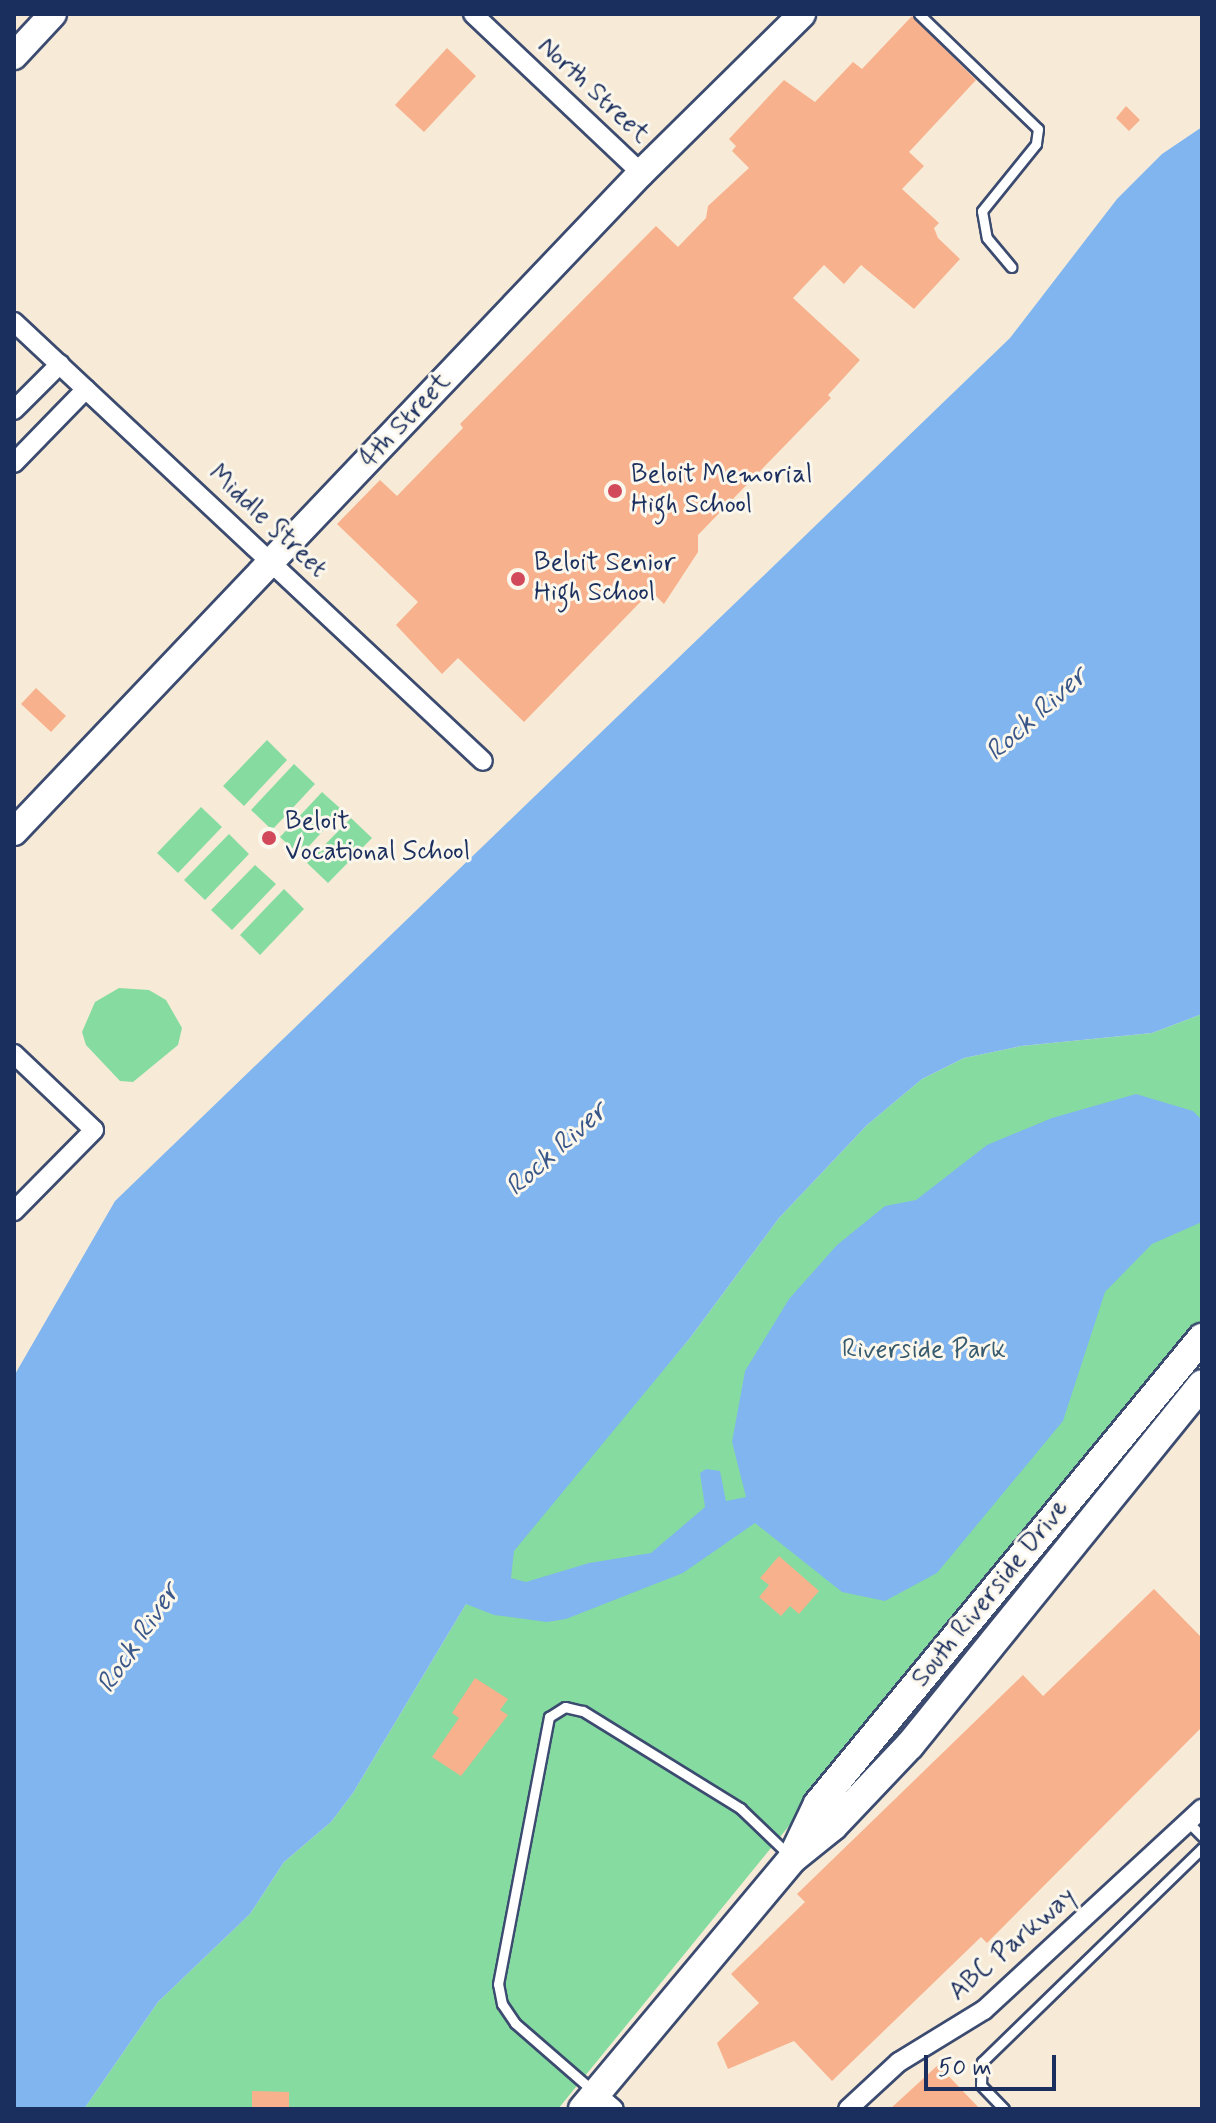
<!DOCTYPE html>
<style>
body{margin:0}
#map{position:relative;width:1216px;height:2123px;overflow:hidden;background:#f7ebd7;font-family:Mynerve,sans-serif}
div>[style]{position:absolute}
.green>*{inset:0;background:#86dca0}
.water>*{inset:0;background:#81b5ef}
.building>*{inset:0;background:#f8b18d}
.roads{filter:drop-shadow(2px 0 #3c4b70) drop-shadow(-2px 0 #3c4b70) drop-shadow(0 2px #3c4b70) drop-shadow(0 -2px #3c4b70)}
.lane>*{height:9px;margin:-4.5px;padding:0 4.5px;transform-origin:4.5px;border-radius:4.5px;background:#fff}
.street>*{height:18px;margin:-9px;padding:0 9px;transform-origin:9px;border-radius:9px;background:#fff}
.secondary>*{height:26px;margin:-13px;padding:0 13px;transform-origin:13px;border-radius:13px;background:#fff}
.primary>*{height:28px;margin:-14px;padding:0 14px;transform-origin:14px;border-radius:14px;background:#fff}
.dots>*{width:22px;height:22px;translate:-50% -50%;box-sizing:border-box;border:4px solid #fbf7ec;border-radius:50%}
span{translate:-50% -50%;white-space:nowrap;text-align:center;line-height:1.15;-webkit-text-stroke:6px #fbf7ec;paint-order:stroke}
.street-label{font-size:26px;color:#1b2f5e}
.poi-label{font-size:26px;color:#1b2f5e}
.left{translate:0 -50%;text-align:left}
.park-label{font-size:26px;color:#365a6e}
.water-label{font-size:28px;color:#3a578a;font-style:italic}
.frame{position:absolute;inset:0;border:16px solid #1b2f5e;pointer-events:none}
.scale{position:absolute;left:924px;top:2055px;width:132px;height:36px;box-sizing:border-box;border:4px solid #1b2f5e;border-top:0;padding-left:10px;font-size:24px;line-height:28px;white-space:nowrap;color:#1b2f5e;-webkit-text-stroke:6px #fbf7ec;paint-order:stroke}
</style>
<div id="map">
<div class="green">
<div style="clip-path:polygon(267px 740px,287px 760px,244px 806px,223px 786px)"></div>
<div style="clip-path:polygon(294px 764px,315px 784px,272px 830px,251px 810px)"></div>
<div style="clip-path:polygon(322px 792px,342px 810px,300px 856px,280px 837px)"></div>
<div style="clip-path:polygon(201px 807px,222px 827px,178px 873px,157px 853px)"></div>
<div style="clip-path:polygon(351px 818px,372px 838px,328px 883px,307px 863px)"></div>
<div style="clip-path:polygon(229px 834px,249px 854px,205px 900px,184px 880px)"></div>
<div style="clip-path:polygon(255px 865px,276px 884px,232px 930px,211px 910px)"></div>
<div style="clip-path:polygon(284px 889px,304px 909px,260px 955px,240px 935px)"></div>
<div style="clip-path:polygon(119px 988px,149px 990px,166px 1000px,182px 1028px,178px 1045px,133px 1082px,120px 1081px,86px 1045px,82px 1032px,95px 1002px)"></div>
<div style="clip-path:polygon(1202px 1014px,1202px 1320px,558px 2109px,84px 2109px,158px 2002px,250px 1914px,284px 1862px,331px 1822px,353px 1793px,466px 1604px,690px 1338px,779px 1218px,867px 1125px,922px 1079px,964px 1058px,1021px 1046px,1152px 1033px)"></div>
</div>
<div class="water">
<div style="clip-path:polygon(1202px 127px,1202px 1014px,1152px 1033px,1021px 1046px,964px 1058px,922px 1079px,867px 1125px,779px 1218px,690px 1338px,514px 1551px,511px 1578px,526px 1582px,589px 1563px,651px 1553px,705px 1507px,700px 1473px,706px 1469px,720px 1471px,726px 1501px,746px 1497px,732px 1442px,745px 1371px,789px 1299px,837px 1245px,885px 1206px,916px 1200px,987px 1145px,1052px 1118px,1136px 1094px,1193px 1111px,1202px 1120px,1202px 1222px,1152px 1244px,1105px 1292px,1063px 1421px,937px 1573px,885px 1601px,842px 1592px,755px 1523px,683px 1573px,566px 1619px,547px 1622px,494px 1615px,466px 1604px,353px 1793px,331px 1822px,284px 1862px,250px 1914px,158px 2002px,84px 2109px,14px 2109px,14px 1376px,115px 1201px,1010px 338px,1117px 199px,1162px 154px)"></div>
</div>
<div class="building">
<div style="clip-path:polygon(912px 16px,976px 80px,909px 152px,924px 166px,902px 189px,939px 223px,934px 228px,938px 238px,960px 259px,914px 309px,861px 265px,844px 284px,824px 265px,793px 298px,860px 360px,828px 395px,831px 398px,698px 535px,698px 552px,664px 604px,651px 591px,524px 722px,458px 658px,442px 674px,396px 625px,418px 602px,337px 524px,380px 480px,397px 496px,463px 428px,460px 424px,656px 226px,678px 247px,706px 218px,708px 206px,749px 168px,732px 151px,736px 146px,729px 139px,784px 80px,815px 102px,853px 62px,862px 69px)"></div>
<div style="clip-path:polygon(447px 48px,476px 76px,424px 132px,395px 105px)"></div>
<div style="clip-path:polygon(1126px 106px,1140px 120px,1129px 131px,1116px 118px)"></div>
<div style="clip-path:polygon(36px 688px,66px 716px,51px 732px,21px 704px)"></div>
<div style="clip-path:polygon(779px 1556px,819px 1591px,799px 1614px,790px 1606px,781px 1616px,759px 1597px,769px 1585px,760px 1578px)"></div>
<div style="clip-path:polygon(1154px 1589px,1202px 1638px,1202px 1727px,987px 1943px,981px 1937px,832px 2081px,794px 2041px,728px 2069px,717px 2043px,759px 2003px,731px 1974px,805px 1902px,797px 1894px,1023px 1675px,1043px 1696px)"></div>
<div style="clip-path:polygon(475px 1678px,508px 1699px,500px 1710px,508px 1715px,461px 1776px,432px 1757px,459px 1718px,452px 1713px)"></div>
<div style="clip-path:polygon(938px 2065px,980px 2109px,890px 2109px)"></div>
<div style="clip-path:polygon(252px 2091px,289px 2092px,289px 2109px,252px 2109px)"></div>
</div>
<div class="roads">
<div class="lane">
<div style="left:919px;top:14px;width:165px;rotate:44deg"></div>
<div style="left:1038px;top:129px;width:15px;rotate:98deg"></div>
<div style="left:1036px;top:144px;width:86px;rotate:128.9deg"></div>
<div style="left:982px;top:211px;width:27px;rotate:80deg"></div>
<div style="left:987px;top:238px;width:38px;rotate:50deg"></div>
<div style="left:1188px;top:1822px;width:20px;rotate:45deg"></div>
<div style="left:592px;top:2090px;width:102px;rotate:-139deg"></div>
<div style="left:515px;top:2023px;width:23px;rotate:-124deg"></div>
<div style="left:502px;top:2004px;width:20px;rotate:-101deg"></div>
<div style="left:498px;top:1984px;width:272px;rotate:-79.2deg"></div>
<div style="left:549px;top:1717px;width:19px;rotate:-32deg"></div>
<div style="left:565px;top:1707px;width:18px;rotate:13deg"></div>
<div style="left:583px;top:1711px;width:185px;rotate:31.7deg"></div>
<div style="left:740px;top:1808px;width:69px;rotate:43.8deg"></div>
<div style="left:1004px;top:2109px;width:33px;rotate:-134deg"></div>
<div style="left:981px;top:2085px;width:23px;rotate:-88deg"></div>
<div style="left:982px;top:2062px;width:307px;rotate:-44.2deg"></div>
</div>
<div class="street">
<div style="left:473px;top:14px;width:231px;rotate:43.4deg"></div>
<div style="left:14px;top:322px;width:642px;rotate:43.11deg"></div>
<div style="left:14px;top:410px;width:65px;rotate:-45deg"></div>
<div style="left:14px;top:463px;width:103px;rotate:-45.8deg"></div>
<div style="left:14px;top:1054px;width:110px;rotate:43.5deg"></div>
<div style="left:94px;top:1130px;width:114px;rotate:134.6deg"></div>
<div style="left:596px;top:2094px;width:23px;rotate:40deg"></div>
<div style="left:848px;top:2109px;width:69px;rotate:-42.7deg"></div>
<div style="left:899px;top:2062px;width:100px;rotate:-31.5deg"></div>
<div style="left:984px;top:2010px;width:297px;rotate:-42.7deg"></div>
</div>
<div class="secondary">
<div style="left:14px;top:56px;width:57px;rotate:-47.1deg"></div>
<div style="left:14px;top:832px;width:910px;rotate:-46.43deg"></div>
<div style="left:641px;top:173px;width:226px;rotate:-44.6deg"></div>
</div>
<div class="primary">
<div style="left:794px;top:1854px;width:55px;rotate:-64.4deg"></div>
<div style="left:818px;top:1804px;width:604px;rotate:-50.51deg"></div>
<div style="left:583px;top:2109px;width:326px;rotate:-50.1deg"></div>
<div style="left:792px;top:1859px;width:53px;rotate:-38.8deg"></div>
<div style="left:833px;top:1826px;width:112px;rotate:-46.5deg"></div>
<div style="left:910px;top:1745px;width:464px;rotate:-51deg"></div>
</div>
</div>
<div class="dots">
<div style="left:615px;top:491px;background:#d1495b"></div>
<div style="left:518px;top:579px;background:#d1495b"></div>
<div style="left:269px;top:838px;background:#d1495b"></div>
</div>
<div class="street-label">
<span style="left:593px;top:91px;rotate:43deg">North Street</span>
<span style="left:406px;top:421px;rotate:-47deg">4th Street</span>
<span style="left:267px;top:522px;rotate:43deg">Middle Street</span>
<span style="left:991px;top:1594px;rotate:-51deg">South Riverside Drive</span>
<span style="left:1013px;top:1945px;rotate:-41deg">ABC Parkway</span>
</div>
<div class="poi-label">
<span class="left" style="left:631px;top:491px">Beloit Memorial<br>High School</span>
<span class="left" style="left:534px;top:579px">Beloit Senior<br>High School</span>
<span class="left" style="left:285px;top:838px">Beloit<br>Vocational School</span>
</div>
<div class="park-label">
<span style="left:924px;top:1351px">Riverside Park</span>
</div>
<div class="water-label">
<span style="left:1037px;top:715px;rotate:-42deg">Rock River</span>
<span style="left:557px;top:1150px;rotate:-42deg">Rock River</span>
<span style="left:139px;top:1639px;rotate:-56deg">Rock River</span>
</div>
<div class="frame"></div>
<div class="scale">50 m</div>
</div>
